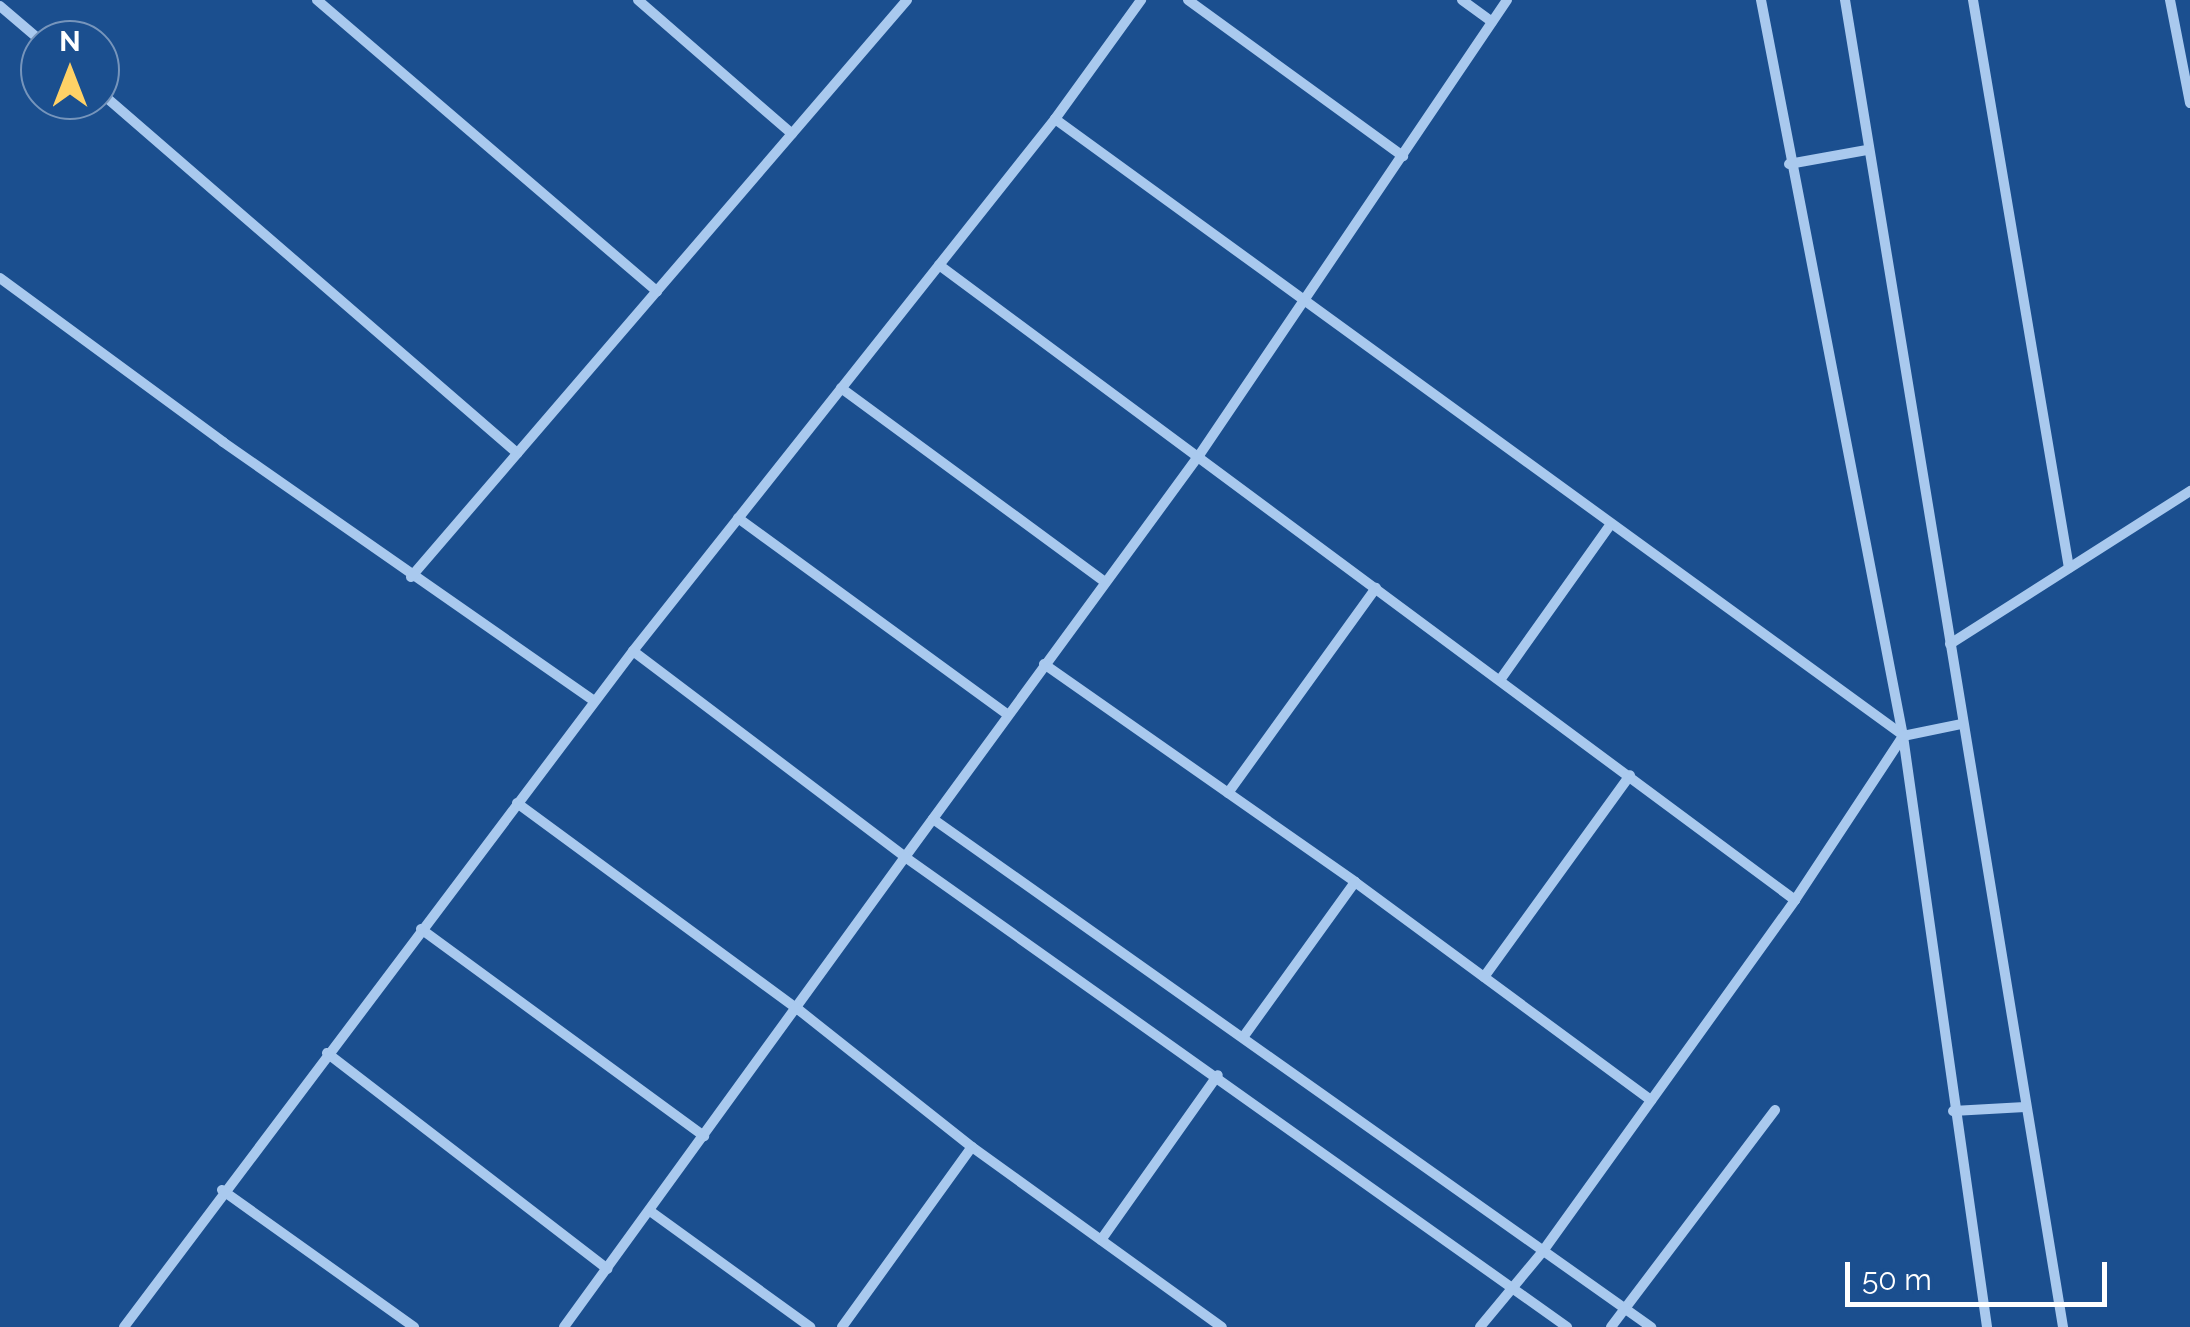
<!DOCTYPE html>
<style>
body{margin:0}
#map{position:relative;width:2190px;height:1327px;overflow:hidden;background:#1b4f8f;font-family:Raleway,sans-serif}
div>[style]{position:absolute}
.minor>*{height:10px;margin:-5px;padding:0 5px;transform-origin:5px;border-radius:5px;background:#a9c9ee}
span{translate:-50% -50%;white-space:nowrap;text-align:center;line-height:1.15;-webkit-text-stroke:9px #1b4f8f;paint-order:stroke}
.north{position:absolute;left:20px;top:20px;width:100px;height:100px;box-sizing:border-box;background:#1b4f8f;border:2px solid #7695bc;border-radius:50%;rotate:0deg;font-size:28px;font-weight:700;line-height:40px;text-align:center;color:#fff}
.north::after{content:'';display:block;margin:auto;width:35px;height:45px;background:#ffd166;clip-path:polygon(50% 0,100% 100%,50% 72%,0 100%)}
.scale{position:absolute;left:1845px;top:1262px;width:262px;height:45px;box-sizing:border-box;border:5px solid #fff;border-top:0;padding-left:12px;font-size:30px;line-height:35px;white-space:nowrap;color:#fff;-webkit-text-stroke:8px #1b4f8f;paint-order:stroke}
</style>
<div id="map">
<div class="minor">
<div style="left:317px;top:0;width:448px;rotate:40.6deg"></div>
<div style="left:638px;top:0;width:204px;rotate:41deg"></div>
<div style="left:1188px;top:0;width:266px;rotate:36deg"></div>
<div style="left:1462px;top:0;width:37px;rotate:36deg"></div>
<div style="left:1761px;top:0;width:750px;rotate:79.08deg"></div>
<div style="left:1903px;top:736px;width:597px;rotate:81.91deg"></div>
<div style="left:1845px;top:0;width:1345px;rotate:80.67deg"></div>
<div style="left:1973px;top:0;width:576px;rotate:80.41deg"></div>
<div style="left:2170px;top:0;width:105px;rotate:79deg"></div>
<div style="left:0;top:6px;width:52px;rotate:40.4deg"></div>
<div style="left:100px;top:92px;width:552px;rotate:40.88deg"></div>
<div style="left:1055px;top:119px;width:1048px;rotate:36deg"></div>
<div style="left:1789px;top:164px;width:79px;rotate:-10.2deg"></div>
<div style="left:939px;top:265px;width:1066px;rotate:36.57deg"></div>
<div style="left:0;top:278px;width:277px;rotate:36.3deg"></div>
<div style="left:223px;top:442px;width:452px;rotate:34.9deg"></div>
<div style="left:841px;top:388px;width:328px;rotate:36.3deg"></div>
<div style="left:738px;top:518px;width:334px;rotate:36.1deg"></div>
<div style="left:411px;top:577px;width:761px;rotate:-49.32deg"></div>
<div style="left:1950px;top:644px;width:285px;rotate:-32.5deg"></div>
<div style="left:633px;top:651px;width:341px;rotate:37.1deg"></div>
<div style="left:905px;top:857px;width:499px;rotate:-53.8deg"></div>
<div style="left:1200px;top:454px;width:548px;rotate:-55.93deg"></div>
<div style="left:1044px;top:664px;width:380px;rotate:35deg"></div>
<div style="left:1355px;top:882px;width:368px;rotate:36.4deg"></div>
<div style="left:1500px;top:680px;width:190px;rotate:-54.6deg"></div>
<div style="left:1228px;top:793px;width:253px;rotate:-54.2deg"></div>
<div style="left:517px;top:803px;width:350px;rotate:36.3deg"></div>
<div style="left:799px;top:1010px;width:221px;rotate:38.4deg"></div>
<div style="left:972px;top:1147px;width:308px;rotate:35.8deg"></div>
<div style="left:933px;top:819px;width:880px;rotate:35.28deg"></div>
<div style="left:421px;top:929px;width:351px;rotate:36.2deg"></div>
<div style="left:1484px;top:977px;width:249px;rotate:-54.1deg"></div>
<div style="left:1244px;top:1036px;width:190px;rotate:-54.2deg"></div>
<div style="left:327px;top:1053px;width:354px;rotate:37.6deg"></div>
<div style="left:1953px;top:1111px;width:72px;rotate:-3.2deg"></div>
<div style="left:222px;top:1190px;width:236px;rotate:35.5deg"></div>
<div style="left:650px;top:1211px;width:198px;rotate:35.9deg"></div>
<div style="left:1101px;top:1240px;width:202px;rotate:-54.7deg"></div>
<div style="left:124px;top:1327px;width:846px;rotate:-53.02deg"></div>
<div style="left:633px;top:651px;width:679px;rotate:-51.58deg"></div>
<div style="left:1055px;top:119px;width:147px;rotate:-54.1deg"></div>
<div style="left:564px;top:1327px;width:581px;rotate:-54.04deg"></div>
<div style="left:905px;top:857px;width:812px;rotate:35.37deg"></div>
<div style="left:842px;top:1327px;width:222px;rotate:-54.2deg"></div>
<div style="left:1480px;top:1327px;width:99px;rotate:-50.3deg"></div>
<div style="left:1543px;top:1251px;width:432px;rotate:-54.3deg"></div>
<div style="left:1795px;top:900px;width:196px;rotate:-56.6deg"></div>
<div style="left:1903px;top:736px;width:59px;rotate:-11.7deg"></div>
<div style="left:1611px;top:1327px;width:272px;rotate:-52.9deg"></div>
</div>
<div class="north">N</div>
<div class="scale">50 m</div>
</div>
